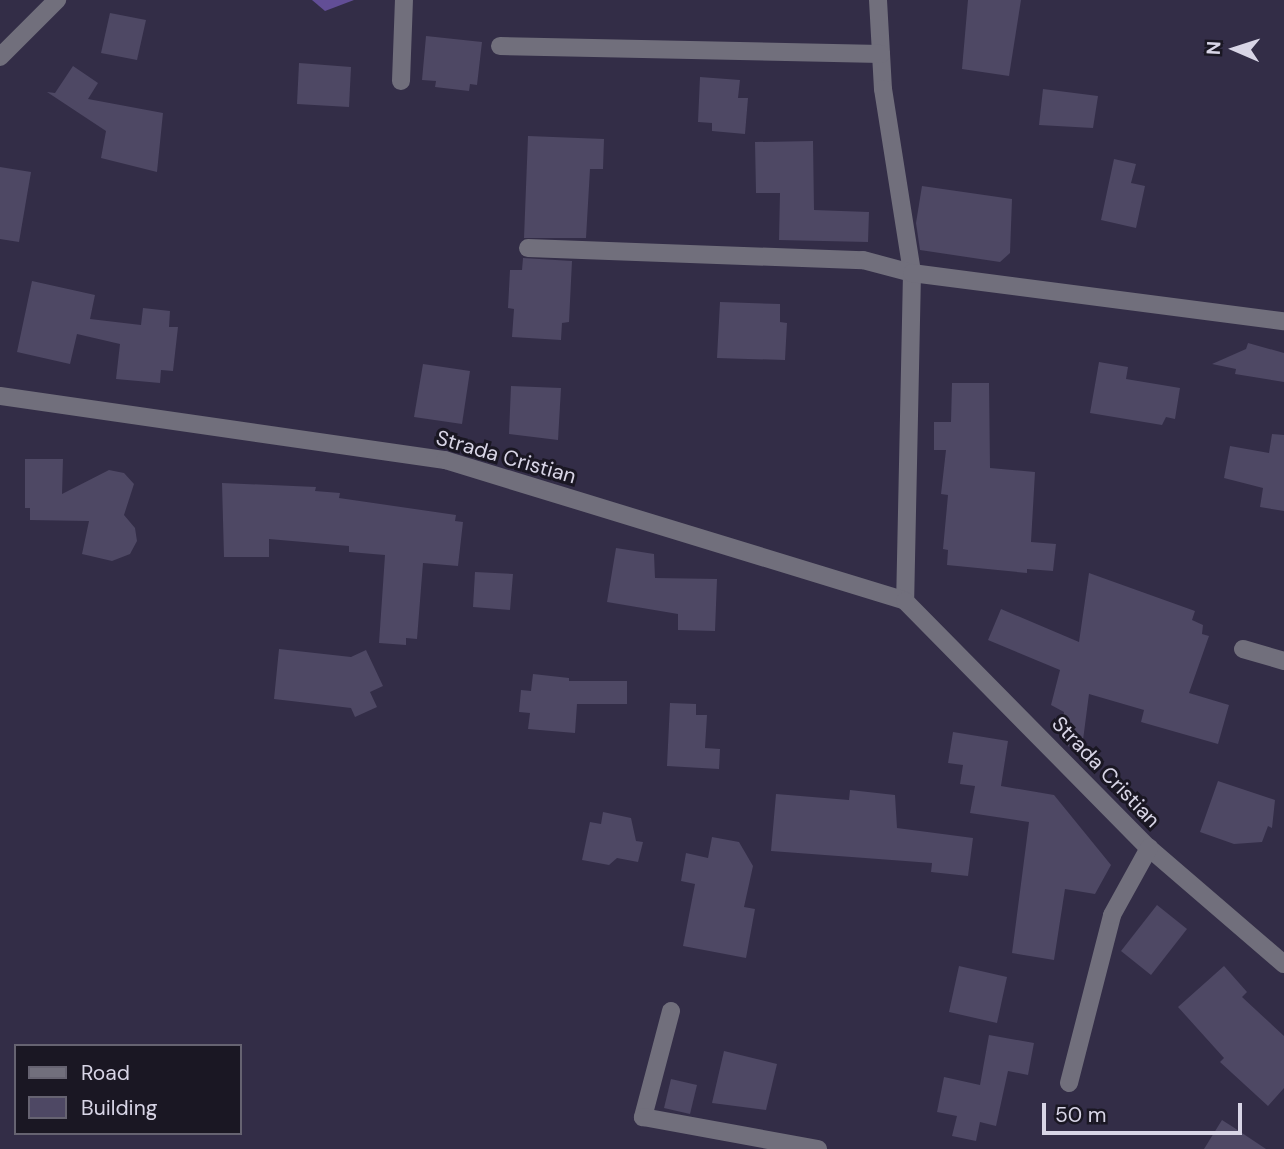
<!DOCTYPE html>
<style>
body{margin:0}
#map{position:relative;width:1284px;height:1149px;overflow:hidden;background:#332d47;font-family:"DM Sans",sans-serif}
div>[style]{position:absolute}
.water>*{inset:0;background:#624e96}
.building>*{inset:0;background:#4e4864}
.minor>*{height:18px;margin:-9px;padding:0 9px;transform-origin:9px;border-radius:9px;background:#716f7c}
span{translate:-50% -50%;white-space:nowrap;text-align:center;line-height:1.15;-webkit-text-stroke:6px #1a1723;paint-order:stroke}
.street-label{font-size:21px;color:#d8d5e6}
.legend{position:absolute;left:14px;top:1044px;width:228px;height:91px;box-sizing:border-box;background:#1a1723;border:2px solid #666371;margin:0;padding:9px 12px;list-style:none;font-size:21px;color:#d8d5e6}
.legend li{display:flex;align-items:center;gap:14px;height:35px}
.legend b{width:35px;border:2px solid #666371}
.north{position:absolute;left:1200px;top:14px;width:70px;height:70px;-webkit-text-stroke:5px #1a1723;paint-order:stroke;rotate:273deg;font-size:19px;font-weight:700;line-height:28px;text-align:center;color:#d8d5e6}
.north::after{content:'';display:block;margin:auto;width:24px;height:32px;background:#d8d5e6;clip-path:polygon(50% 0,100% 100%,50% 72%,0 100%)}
.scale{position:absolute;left:1042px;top:1103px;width:200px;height:32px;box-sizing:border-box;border:4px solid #d8d5e6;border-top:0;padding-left:9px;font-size:21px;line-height:24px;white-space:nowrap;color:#d8d5e6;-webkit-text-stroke:5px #1a1723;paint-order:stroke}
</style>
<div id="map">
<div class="water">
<div style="clip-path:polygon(312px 0,354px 0,325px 11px)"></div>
</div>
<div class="building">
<div style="clip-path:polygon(968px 0,1021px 0,1009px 76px,962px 69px)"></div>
<div style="clip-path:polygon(110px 13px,146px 20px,137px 60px,101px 53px)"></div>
<div style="clip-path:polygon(426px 36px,482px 42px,477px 85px,470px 84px,469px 91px,435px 87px,436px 81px,422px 80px)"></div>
<div style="clip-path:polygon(299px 63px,351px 67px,349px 107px,297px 104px)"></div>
<div style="clip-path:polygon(73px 66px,98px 83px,88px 99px,163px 113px,157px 172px,101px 158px,106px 131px,47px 92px,55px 93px)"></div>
<div style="clip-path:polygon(700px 77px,740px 80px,738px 98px,748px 98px,745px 134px,712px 131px,712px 123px,698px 122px)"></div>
<div style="clip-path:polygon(1043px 89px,1098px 96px,1093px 128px,1039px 125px)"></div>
<div style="clip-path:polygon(528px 136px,604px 139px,603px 169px,590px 169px,586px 238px,524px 238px)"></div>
<div style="clip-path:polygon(813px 141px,814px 210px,869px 212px,868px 242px,779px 240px,780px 193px,756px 193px,755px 142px)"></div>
<div style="clip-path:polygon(1114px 159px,1136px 164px,1131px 183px,1145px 186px,1136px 228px,1101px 220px)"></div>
<div style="clip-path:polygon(0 167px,31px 172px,19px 242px,0 239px)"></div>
<div style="clip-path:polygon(922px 186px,1012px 199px,1010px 253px,1000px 262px,920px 250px,916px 223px)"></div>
<div style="clip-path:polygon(523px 258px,572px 261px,569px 322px,562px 323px,561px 340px,512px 337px,514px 309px,508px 308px,510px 270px,522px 270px)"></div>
<div style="clip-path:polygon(32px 281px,95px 295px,90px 319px,141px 325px,143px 308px,170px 311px,169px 327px,178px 327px,173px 371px,161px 370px,160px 383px,116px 379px,120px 344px,77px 334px,70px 364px,17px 352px)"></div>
<div style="clip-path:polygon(720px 302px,780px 304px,780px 322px,787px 323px,785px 360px,717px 358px)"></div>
<div style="clip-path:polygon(1248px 343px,1284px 353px,1284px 382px,1235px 374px,1236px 369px,1212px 364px,1246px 349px)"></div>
<div style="clip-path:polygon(1099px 362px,1128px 367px,1126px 379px,1180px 388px,1175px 419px,1166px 417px,1162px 425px,1090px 413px)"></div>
<div style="clip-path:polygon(423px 364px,470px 371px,462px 424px,414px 417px)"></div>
<div style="clip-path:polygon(952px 383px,989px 383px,990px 468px,1035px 472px,1031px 542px,1056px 544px,1053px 571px,1027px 569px,1027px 573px,947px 565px,948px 550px,943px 549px,948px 495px,941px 494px,946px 450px,934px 450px,934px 422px,951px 422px)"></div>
<div style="clip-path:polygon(511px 386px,561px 388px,558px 440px,509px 434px)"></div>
<div style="clip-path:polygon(1272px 434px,1284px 435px,1284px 511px,1260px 507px,1263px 488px,1224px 478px,1230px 446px,1269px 453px)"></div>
<div style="clip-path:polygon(25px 459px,63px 459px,62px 494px,109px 470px,124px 473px,134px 484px,124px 515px,135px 528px,137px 541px,130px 554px,112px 561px,82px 554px,89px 521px,30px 520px,30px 508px,25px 508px)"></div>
<div style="clip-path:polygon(222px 483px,316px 487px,315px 491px,340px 493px,339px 498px,456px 515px,455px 521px,463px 522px,458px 566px,423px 563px,417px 639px,406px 638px,406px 645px,379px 643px,385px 555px,349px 552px,349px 546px,269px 539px,269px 557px,224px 557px)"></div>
<div style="clip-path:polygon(616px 548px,654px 554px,655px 578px,717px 579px,715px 631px,678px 630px,678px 614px,607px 602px)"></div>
<div style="clip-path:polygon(475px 572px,513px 574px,510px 610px,473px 607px)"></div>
<div style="clip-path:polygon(1089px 573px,1195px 611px,1192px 620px,1203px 625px,1202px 634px,1209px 636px,1189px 693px,1229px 705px,1218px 744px,1141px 722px,1144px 710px,1089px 694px,1083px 740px,1074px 751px,1061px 740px,1064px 712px,1051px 705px,1060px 670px,988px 640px,1001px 609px,1079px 642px)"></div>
<div style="clip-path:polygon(279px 649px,351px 657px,366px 650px,383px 686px,370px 692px,377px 707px,355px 717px,351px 708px,274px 699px)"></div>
<div style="clip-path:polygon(533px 674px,569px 678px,569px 681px,627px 681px,627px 704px,577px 704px,575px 733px,528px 729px,530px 713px,519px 712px,521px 690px,531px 691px)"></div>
<div style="clip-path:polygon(670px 703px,696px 704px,696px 715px,707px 715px,705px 748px,720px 749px,719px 769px,667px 766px)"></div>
<div style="clip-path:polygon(953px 732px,1008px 741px,1001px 786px,1054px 795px,1111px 865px,1095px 894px,1065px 889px,1054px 960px,1012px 953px,1029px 822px,970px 813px,975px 786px,960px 784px,963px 765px,948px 763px)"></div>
<div style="clip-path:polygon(1218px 781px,1275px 800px,1272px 828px,1268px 826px,1262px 842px,1234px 844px,1200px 832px)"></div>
<div style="clip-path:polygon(850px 790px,895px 795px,897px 828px,973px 838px,968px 876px,931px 872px,932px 863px,771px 851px,776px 794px,849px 800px)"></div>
<div style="clip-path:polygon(603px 812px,631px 818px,636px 841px,643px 842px,638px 862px,617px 858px,609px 865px,582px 860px,590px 822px,601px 824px)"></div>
<div style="clip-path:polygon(712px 837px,739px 842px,753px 866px,744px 907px,755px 909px,746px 958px,683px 946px,695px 884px,681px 881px,686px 853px,708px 858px)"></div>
<div style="clip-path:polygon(1157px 905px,1187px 929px,1151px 975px,1121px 951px)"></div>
<div style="clip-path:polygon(959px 966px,1007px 977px,997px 1023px,949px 1012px)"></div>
<div style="clip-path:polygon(1224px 966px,1247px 992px,1242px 997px,1284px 1036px,1284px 1088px,1268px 1106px,1220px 1062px,1224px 1058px,1178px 1007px)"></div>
<div style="clip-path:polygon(989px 1035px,1034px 1043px,1028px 1075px,1008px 1071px,996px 1126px,980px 1122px,976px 1141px,952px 1136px,957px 1116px,937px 1112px,944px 1077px,980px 1085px)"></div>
<div style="clip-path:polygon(724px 1051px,777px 1064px,766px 1110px,712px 1103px)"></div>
<div style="clip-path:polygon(671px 1079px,697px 1085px,690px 1114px,664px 1108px)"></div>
<div style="clip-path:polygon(1222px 1120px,1233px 1127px,1266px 1149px,1204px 1149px)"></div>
</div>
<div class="minor">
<div style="left:878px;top:0;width:89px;rotate:86.8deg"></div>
<div style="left:883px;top:89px;width:186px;rotate:81deg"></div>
<div style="left:912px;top:273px;width:328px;rotate:91.2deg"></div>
<div style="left:500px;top:46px;width:381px;rotate:1.2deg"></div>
<div style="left:0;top:57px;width:81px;rotate:-45deg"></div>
<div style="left:401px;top:81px;width:81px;rotate:-87.9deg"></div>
<div style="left:528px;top:248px;width:335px;rotate:2.1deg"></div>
<div style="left:863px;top:260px;width:51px;rotate:14.9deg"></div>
<div style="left:912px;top:273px;width:375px;rotate:7.4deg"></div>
<div style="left:0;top:396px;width:450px;rotate:8.2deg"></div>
<div style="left:445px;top:460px;width:481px;rotate:17deg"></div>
<div style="left:905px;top:601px;width:347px;rotate:45.4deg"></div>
<div style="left:1149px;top:848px;width:178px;rotate:40.7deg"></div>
<div style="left:1243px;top:649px;width:43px;rotate:16.3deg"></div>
<div style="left:671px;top:1011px;width:110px;rotate:104.8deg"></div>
<div style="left:643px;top:1117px;width:178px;rotate:10.4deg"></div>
<div style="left:1069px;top:1083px;width:173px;rotate:-75.6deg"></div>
<div style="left:1112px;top:915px;width:77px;rotate:-61.1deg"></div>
</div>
<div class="street-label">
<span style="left:506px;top:457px;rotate:16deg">Strada Cristian</span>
<span style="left:1106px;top:772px;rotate:46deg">Strada Cristian</span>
</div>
<ul class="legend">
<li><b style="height:9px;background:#716f7c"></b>Road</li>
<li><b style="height:19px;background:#4e4864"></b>Building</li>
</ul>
<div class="north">N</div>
<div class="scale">50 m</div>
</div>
